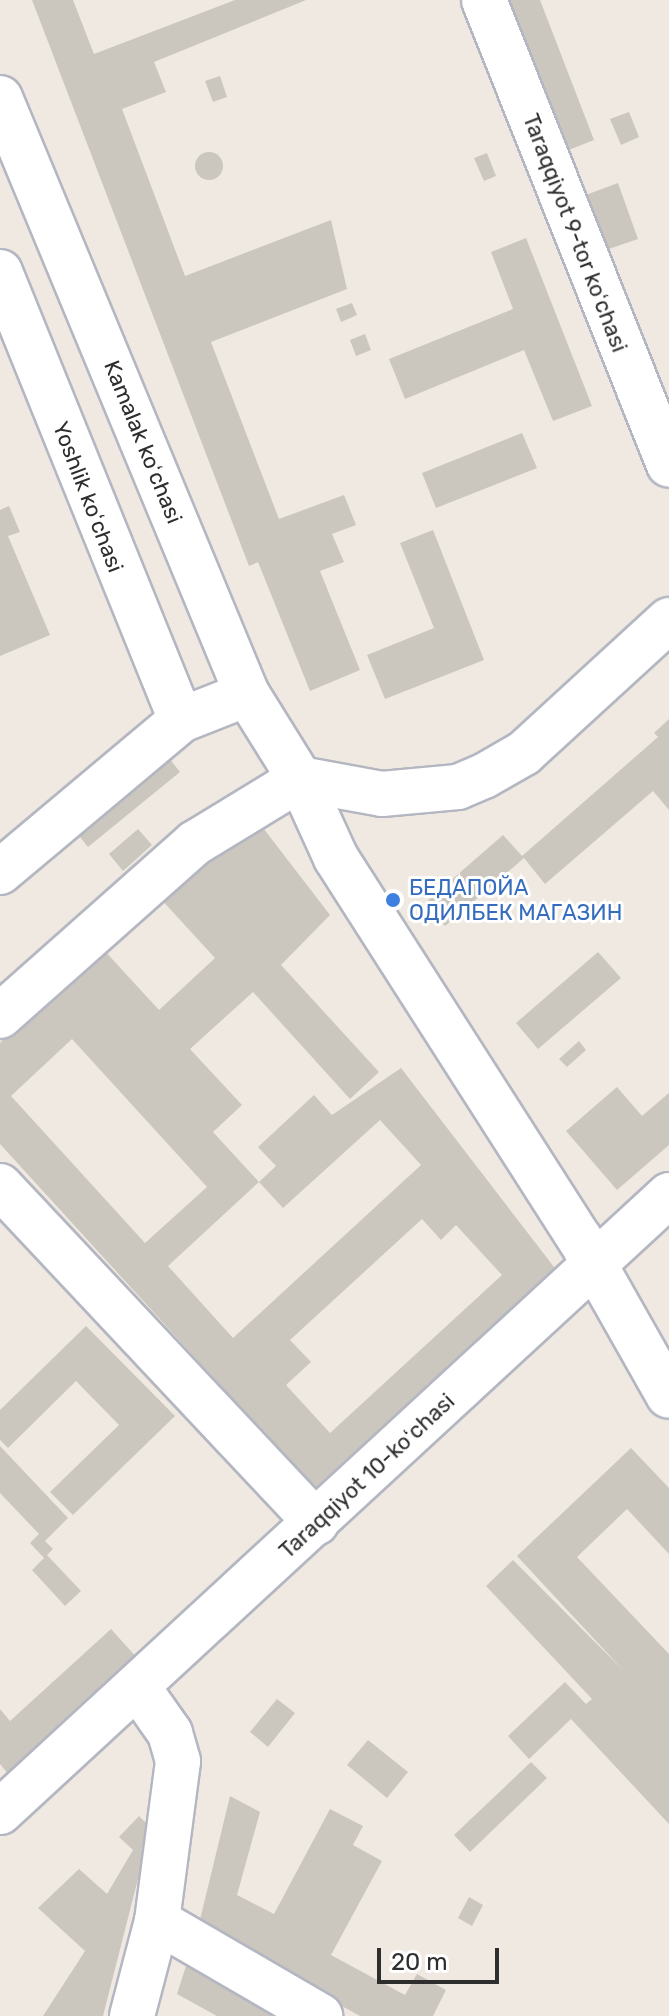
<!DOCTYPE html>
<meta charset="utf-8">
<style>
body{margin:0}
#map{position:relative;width:669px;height:2016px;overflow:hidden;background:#efe9e1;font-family:Rubik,sans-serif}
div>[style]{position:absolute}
.building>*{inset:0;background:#cbc7bf}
.round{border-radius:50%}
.roads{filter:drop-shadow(2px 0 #b4b7c1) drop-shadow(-2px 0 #b4b7c1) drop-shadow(0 2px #b4b7c1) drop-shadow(0 -2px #b4b7c1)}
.minor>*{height:44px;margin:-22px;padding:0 22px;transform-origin:22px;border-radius:22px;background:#fff}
.dots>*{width:22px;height:22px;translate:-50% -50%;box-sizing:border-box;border:4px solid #fff;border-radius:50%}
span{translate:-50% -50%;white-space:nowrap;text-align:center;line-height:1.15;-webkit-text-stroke:6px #fff;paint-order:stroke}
.street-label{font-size:22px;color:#2e2e2e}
.shop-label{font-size:22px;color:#366cbe}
.left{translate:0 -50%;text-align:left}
.scale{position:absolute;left:377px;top:1948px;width:122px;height:36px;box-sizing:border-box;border:4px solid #2e2e2e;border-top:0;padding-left:10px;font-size:24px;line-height:28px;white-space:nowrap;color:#2e2e2e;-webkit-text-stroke:6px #fff;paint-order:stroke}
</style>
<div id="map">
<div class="building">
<div style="clip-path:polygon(32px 0,73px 0,94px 54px,235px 0,306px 0,154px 62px,166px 92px,122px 109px,185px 276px,331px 220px,347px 289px,211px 342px,279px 519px,344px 495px,356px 525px,332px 534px,344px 562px,320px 571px,360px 670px,310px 691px,258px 562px,249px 566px)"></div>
<div style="clip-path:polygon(503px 0,540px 0,594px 140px,561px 153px)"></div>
<div style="clip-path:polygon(220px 76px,227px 97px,213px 102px,205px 81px)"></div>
<div style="clip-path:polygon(629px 112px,639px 137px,621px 145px,610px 119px)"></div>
<div class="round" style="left:195px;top:152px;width:28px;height:28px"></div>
<div style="clip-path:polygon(487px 153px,496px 176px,484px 181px,474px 158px)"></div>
<div style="clip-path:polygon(618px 183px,638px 239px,603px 251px,583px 196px)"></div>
<div style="clip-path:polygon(526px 238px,592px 406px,553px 421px,524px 350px,405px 399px,389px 359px,513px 309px,491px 252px)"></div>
<div style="clip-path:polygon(352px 303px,357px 315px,341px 322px,336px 309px)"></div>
<div style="clip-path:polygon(365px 334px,371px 350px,356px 356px,350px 340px)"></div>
<div style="clip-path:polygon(522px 433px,537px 468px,436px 508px,422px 473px)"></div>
<div style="clip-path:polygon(9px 506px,20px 532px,8px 536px,50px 635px,0 656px,0 510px)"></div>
<div style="clip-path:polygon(433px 530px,484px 660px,385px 699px,367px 655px,434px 628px,400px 543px)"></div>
<div style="clip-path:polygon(669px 719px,669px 810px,653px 791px,545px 884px,524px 858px,445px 926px,425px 903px,503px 835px,522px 856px,658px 737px,654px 733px)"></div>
<div style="clip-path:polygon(165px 753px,180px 772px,88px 847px,72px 827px)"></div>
<div style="clip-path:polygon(evenodd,257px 820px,330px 915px,281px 965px,379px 1072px,350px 1099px,253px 992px,190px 1049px,242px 1105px,213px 1132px,259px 1182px,276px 1166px,258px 1147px,314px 1095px,332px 1115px,401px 1068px,564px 1280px,323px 1498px,0 1144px,0 1043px,102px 948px,159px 1010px,215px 958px,159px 897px,257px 820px,72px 1039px,207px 1187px,145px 1243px,11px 1096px,72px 1039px,257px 820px,380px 1120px,421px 1165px,233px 1338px,168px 1266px,259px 1182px,283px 1208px,380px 1120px,257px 820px,422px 1219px,441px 1240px,456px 1225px,502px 1275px,330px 1433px,286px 1385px,311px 1362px,290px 1340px,422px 1219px)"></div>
<div style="clip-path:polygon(138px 829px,152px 845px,123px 871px,109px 854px)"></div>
<div style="clip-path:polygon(598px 952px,621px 978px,538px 1049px,516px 1023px)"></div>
<div style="clip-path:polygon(579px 1041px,586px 1050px,567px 1067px,559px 1059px)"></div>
<div style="clip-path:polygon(617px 1087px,642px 1116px,669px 1093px,669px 1145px,617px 1190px,566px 1131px)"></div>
<div style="clip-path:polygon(86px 1326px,175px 1416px,73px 1515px,50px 1492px,119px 1425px,76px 1381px,8px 1448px,0 1440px,0 1410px)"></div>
<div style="clip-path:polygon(0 1446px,68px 1518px,45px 1541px,53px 1549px,47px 1555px,81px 1591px,65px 1606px,32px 1570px,44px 1558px,30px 1543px,39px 1534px,0 1493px)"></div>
<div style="clip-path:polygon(631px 1448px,669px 1488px,669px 1554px,627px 1509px,577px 1557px,669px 1654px,669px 1824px,571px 1719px,529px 1759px,508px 1736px,565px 1682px,586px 1704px,592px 1699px,486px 1586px,513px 1560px,623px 1670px,517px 1556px)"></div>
<div style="clip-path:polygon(111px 1629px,138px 1659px,9px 1775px,0 1764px,0 1709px,10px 1721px)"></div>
<div style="clip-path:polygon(277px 1699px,295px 1713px,268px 1747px,250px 1732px)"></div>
<div style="clip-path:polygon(368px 1740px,408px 1772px,387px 1798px,347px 1765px)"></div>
<div style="clip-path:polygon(531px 1762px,547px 1778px,470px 1852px,454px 1835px)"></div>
<div style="clip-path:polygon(230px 1796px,260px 1812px,237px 1895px,274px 1914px,330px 1809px,363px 1826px,353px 1845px,382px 1861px,331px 1955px,405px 1995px,417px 1974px,446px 1990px,433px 2016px,360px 2016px,198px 1928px)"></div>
<div style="clip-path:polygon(139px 1816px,151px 1828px,103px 2016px,43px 2016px,85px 1951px,38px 1908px,79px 1869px,107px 1894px,133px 1850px,119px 1837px)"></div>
<div style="clip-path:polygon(469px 1897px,483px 1905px,472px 1926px,458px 1918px)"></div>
<div style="clip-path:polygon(187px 1963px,279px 2016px,217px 2016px,177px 1994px)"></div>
</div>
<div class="roads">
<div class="minor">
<div style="left:484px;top:0;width:500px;rotate:68.3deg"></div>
<div style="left:0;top:98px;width:645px;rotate:67.49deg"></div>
<div style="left:247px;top:694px;width:100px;rotate:58.1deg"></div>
<div style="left:300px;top:779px;width:87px;rotate:65.5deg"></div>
<div style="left:336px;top:858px;width:452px;rotate:57.4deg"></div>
<div style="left:580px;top:1239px;width:180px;rotate:60.5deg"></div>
<div style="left:0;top:272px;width:483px;rotate:68deg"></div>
<div style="left:300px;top:779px;width:83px;rotate:10.4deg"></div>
<div style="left:382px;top:794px;width:76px;rotate:-5.3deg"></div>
<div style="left:458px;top:787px;width:28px;rotate:-23deg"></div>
<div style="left:484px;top:776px;width:46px;rotate:-29.9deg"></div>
<div style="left:524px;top:753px;width:197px;rotate:-42.5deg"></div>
<div style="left:0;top:872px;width:236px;rotate:-40deg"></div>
<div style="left:181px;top:720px;width:71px;rotate:-21.5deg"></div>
<div style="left:0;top:1016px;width:261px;rotate:-41.6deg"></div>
<div style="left:195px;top:843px;width:123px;rotate:-31.4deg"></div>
<div style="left:0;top:1186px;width:462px;rotate:46.8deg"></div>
<div style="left:0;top:1812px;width:910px;rotate:-42.68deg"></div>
<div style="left:157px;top:1921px;width:189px;rotate:30.2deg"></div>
<div style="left:132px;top:2016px;width:98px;rotate:-75.3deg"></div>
<div style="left:157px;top:1921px;width:161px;rotate:-82.5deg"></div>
<div style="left:178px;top:1761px;width:29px;rotate:-106deg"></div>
<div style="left:170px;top:1733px;width:57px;rotate:-125.1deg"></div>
</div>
</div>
<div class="dots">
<div style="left:393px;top:900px;background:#3f7fe0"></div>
</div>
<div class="street-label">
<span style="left:575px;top:233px;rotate:69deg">Taraqqiyot 9-tor koʻchasi</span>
<span style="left:143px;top:442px;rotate:68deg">Kamalak koʻchasi</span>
<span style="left:88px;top:497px;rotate:69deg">Yoshlik koʻchasi</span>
<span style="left:367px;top:1476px;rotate:-43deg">Taraqqiyot 10-koʻchasi</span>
</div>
<div class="shop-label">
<span class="left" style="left:409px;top:900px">БЕДАПОЙА<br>ОДИЛБЕК МАГАЗИН</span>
</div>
<div class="scale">20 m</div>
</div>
